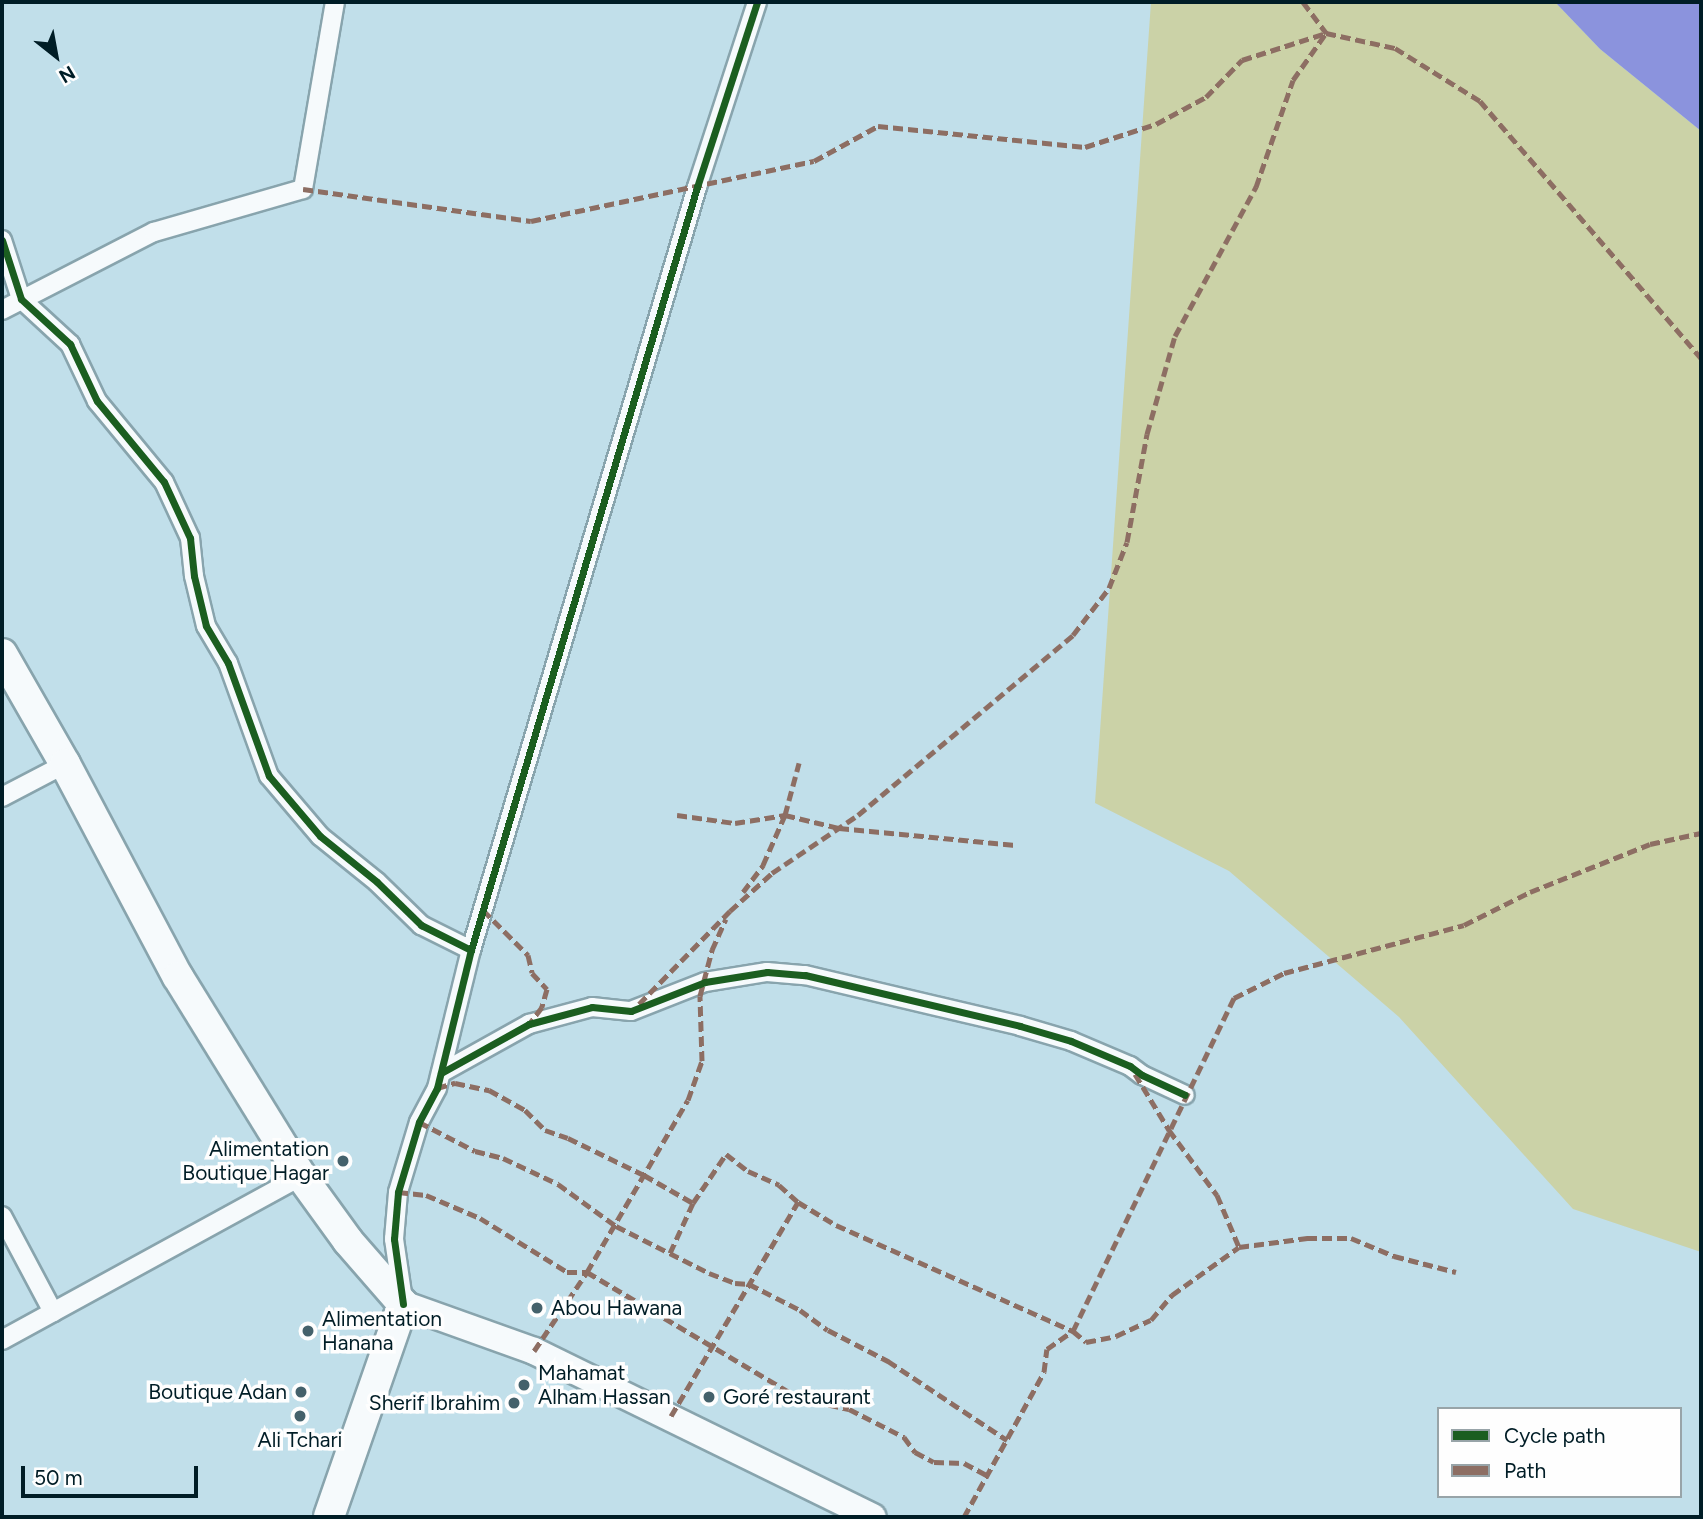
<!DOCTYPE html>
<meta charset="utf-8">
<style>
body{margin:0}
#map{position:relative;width:1703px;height:1519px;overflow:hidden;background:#c1dfea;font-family:Figtree,sans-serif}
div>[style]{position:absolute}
.green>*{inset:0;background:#cbd2a7}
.water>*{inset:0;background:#8b93dd}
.roads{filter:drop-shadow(2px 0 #88a4ad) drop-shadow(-2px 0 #88a4ad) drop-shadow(0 2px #88a4ad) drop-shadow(0 -2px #88a4ad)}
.street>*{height:18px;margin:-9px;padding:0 9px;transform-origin:9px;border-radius:9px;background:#f6fafc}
.secondary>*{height:26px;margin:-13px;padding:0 13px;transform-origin:13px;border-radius:13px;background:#f6fafc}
.primary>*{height:30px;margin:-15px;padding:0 15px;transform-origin:15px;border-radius:15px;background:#f6fafc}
.quiet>*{height:5px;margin-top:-2.5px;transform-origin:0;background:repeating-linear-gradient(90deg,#8d6e63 0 10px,transparent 0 15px)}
.cycleway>*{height:7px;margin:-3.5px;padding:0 3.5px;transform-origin:3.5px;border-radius:3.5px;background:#1b5e20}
.dots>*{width:19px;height:19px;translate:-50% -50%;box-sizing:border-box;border:4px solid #fefefe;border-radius:50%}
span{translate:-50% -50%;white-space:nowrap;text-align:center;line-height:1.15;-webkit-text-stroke:7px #fefefe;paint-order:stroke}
.poi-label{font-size:21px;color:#001d26}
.right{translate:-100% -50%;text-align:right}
.left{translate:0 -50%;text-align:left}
.frame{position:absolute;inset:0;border:4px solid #001d26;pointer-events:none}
.legend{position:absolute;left:1437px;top:1407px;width:245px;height:91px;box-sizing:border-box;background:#fefefe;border:2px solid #98a4a8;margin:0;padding:9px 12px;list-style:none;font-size:21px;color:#001d26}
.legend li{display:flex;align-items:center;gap:14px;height:35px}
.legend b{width:35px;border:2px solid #98a4a8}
.north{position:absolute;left:21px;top:21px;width:70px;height:70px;-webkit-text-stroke:5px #fefefe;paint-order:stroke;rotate:149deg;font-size:19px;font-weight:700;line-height:28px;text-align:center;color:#001d26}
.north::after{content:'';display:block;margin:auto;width:24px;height:32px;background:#001d26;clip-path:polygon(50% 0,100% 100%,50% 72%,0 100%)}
.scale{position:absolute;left:21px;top:1466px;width:177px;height:32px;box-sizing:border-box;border:4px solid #001d26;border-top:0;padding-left:9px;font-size:21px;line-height:24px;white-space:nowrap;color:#001d26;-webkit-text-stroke:5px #fefefe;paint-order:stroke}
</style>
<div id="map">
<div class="green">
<div style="clip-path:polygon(1151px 2px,1555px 2px,1600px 49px,1701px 131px,1701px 1252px,1573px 1209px,1399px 1017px,1229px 871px,1095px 803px)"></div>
</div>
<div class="water">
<div style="clip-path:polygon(1555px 2px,1701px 2px,1701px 131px,1600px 49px)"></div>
</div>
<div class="roads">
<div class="street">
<div style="left:2px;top:240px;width:62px;rotate:72.1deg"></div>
<div style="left:21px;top:299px;width:67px;rotate:42.6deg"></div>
<div style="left:70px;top:344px;width:63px;rotate:64.7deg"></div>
<div style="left:97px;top:401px;width:105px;rotate:50.4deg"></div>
<div style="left:164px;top:482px;width:62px;rotate:65.1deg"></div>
<div style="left:190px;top:538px;width:38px;rotate:84deg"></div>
<div style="left:194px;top:576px;width:51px;rotate:76.5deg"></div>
<div style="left:206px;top:626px;width:43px;rotate:59.3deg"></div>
<div style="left:228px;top:663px;width:120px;rotate:70.1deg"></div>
<div style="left:269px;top:776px;width:79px;rotate:49.6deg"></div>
<div style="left:320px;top:836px;width:73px;rotate:38.9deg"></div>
<div style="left:377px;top:882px;width:62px;rotate:44.3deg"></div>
<div style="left:421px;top:925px;width:56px;rotate:26.6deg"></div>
<div style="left:2px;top:310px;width:171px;rotate:-27.2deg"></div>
<div style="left:154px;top:232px;width:155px;rotate:-16.1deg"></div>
<div style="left:303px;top:189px;width:190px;rotate:-80.3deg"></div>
<div style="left:2px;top:797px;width:71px;rotate:-27.6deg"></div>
<div style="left:441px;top:1073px;width:101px;rotate:-29.1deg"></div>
<div style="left:529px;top:1024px;width:65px;rotate:-15.1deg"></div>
<div style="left:592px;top:1007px;width:39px;rotate:6deg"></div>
<div style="left:631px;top:1011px;width:79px;rotate:-21.4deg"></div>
<div style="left:705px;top:982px;width:63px;rotate:-9.2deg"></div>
<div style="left:767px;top:972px;width:38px;rotate:5deg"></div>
<div style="left:805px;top:975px;width:221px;rotate:13.3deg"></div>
<div style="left:1020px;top:1026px;width:53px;rotate:16.4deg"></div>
<div style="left:1071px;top:1041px;width:64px;rotate:23deg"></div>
<div style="left:1130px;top:1066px;width:15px;rotate:37deg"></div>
<div style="left:1142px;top:1075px;width:47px;rotate:24.9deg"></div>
<div style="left:2px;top:1216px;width:109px;rotate:62deg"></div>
<div style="left:403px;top:1300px;width:62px;rotate:-98.4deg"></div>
<div style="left:394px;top:1239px;width:47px;rotate:-85.1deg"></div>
<div style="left:398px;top:1192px;width:73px;rotate:-73.3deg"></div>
<div style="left:419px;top:1122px;width:38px;rotate:-62deg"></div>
<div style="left:437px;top:1088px;width:142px;rotate:-76.2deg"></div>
<div style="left:471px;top:950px;width:796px;rotate:-73.5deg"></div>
<div style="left:697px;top:187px;width:194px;rotate:-72deg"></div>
<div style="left:2px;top:1340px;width:341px;rotate:-28.7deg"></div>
</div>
<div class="secondary">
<div style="left:403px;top:1304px;width:139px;rotate:19.7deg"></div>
<div style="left:534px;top:1351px;width:377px;rotate:26.1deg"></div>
</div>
<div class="primary">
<div style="left:2px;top:654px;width:127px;rotate:60.2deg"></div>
<div style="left:65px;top:764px;width:241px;rotate:62.1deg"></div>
<div style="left:178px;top:977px;width:234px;rotate:58.3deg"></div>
<div style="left:301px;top:1176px;width:80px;rotate:54.1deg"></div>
<div style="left:348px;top:1241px;width:84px;rotate:48.9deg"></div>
<div style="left:403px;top:1304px;width:225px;rotate:109.2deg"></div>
</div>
</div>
<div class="quiet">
<div style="left:1303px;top:2px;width:39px;rotate:53deg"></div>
<div style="left:1326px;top:33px;width:71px;rotate:12.3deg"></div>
<div style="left:1395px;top:48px;width:100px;rotate:31.9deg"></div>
<div style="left:1480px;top:101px;width:339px;rotate:49.3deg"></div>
<div style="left:303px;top:189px;width:230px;rotate:8deg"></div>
<div style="left:531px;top:221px;width:289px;rotate:-12deg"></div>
<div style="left:814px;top:161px;width:73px;rotate:-28.7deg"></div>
<div style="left:878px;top:126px;width:208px;rotate:5.8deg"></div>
<div style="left:1085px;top:147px;width:75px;rotate:-17.9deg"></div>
<div style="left:1156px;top:124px;width:57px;rotate:-28.4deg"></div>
<div style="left:1206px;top:97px;width:52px;rotate:-45.8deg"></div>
<div style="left:1242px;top:60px;width:88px;rotate:-17.8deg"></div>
<div style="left:677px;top:815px;width:59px;rotate:7.9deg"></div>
<div style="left:735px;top:823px;width:51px;rotate:-9.1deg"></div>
<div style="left:785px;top:815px;width:56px;rotate:13.5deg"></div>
<div style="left:839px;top:828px;width:177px;rotate:5.5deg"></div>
<div style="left:743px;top:892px;width:34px;rotate:-53deg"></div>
<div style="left:763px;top:865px;width:55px;rotate:-66.3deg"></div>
<div style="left:785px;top:815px;width:54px;rotate:-74.9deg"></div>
<div style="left:483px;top:910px;width:64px;rotate:45deg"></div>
<div style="left:528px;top:955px;width:18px;rotate:77deg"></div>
<div style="left:532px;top:973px;width:22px;rotate:47deg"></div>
<div style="left:547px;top:989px;width:19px;rotate:106deg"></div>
<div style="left:542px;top:1007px;width:21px;rotate:127deg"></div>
<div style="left:639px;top:1004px;width:130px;rotate:-45.6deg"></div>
<div style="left:730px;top:911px;width:57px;rotate:-42.1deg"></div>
<div style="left:772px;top:873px;width:104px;rotate:-34deg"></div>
<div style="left:858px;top:815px;width:280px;rotate:-39.9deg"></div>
<div style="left:1073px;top:635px;width:59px;rotate:-52.5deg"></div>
<div style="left:1109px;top:588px;width:49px;rotate:-68.6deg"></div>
<div style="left:1127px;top:542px;width:110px;rotate:-79.5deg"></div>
<div style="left:1147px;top:434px;width:102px;rotate:-74.1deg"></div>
<div style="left:1175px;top:336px;width:170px;rotate:-61.5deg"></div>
<div style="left:1256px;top:187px;width:113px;rotate:-70.9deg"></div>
<div style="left:1293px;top:80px;width:57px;rotate:-54.9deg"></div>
<div style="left:1135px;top:1074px;width:66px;rotate:58.7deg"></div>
<div style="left:1169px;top:1130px;width:81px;rotate:53.6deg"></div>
<div style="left:1217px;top:1195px;width:56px;rotate:67.1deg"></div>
<div style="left:437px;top:1088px;width:19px;rotate:-16deg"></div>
<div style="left:455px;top:1083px;width:35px;rotate:12deg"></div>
<div style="left:489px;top:1090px;width:41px;rotate:29.1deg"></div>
<div style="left:525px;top:1110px;width:28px;rotate:45deg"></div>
<div style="left:545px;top:1130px;width:24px;rotate:19deg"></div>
<div style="left:568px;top:1138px;width:85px;rotate:26deg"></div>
<div style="left:644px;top:1175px;width:56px;rotate:29.7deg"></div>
<div style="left:693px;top:1203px;width:59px;rotate:-56deg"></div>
<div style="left:726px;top:1154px;width:28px;rotate:38deg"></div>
<div style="left:748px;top:1171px;width:34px;rotate:24deg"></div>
<div style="left:779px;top:1185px;width:25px;rotate:42deg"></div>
<div style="left:798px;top:1202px;width:44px;rotate:31.2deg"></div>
<div style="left:836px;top:1225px;width:260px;rotate:24.1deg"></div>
<div style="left:1073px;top:1331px;width:17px;rotate:40deg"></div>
<div style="left:1086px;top:1342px;width:31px;rotate:-11deg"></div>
<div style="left:1116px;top:1336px;width:38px;rotate:-25deg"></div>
<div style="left:1151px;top:1320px;width:33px;rotate:-50deg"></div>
<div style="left:1172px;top:1295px;width:82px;rotate:-35.6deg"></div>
<div style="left:1239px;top:1247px;width:69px;rotate:-7.5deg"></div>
<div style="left:1307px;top:1238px;width:44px"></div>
<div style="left:1351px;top:1238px;width:47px;rotate:22.7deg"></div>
<div style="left:1394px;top:1256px;width:64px;rotate:14.5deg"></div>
<div style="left:419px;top:1122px;width:63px;rotate:27.4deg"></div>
<div style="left:475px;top:1151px;width:29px;rotate:14deg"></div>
<div style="left:503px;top:1158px;width:61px;rotate:25.3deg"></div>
<div style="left:558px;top:1184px;width:72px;rotate:35.9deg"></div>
<div style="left:616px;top:1226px;width:104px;rotate:26.8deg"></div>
<div style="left:709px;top:1273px;width:28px;rotate:21deg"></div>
<div style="left:735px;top:1283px;width:14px;rotate:4deg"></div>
<div style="left:749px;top:1284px;width:57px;rotate:27deg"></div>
<div style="left:800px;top:1310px;width:34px;rotate:36deg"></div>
<div style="left:828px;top:1330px;width:68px;rotate:27.3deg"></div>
<div style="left:888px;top:1361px;width:143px;rotate:33.6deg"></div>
<div style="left:398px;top:1192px;width:28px;rotate:6deg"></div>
<div style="left:426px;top:1195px;width:59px;rotate:23.1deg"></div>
<div style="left:480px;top:1218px;width:102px;rotate:31.8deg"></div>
<div style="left:567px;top:1272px;width:20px"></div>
<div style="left:587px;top:1272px;width:247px;rotate:30.7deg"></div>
<div style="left:799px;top:1398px;width:51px;rotate:12.4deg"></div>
<div style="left:849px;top:1409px;width:62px;rotate:27deg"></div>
<div style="left:904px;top:1437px;width:19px;rotate:54deg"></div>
<div style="left:915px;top:1452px;width:21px;rotate:28deg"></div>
<div style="left:934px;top:1462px;width:30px;rotate:2deg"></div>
<div style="left:964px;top:1463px;width:26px;rotate:28deg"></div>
<div style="left:670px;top:1253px;width:55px;rotate:-65.3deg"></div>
<div style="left:534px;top:1351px;width:95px;rotate:-56.1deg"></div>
<div style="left:587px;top:1272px;width:199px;rotate:-59.6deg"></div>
<div style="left:688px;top:1100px;width:41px;rotate:-70.3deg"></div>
<div style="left:702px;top:1061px;width:65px;rotate:-91.8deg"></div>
<div style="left:700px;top:996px;width:48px;rotate:-75.4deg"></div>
<div style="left:712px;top:950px;width:34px;rotate:-66deg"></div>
<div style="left:671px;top:1416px;width:249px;rotate:-59.3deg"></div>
<div style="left:964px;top:1517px;width:166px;rotate:-61.1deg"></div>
<div style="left:1044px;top:1372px;width:23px;rotate:-83deg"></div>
<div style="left:1047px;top:1349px;width:32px;rotate:-35deg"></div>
<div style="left:1073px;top:1331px;width:370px;rotate:-64.2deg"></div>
<div style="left:1234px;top:998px;width:56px;rotate:-26.6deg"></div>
<div style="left:1284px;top:973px;width:186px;rotate:-14.9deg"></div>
<div style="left:1464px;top:925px;width:74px;rotate:-26.6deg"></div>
<div style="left:1530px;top:892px;width:129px;rotate:-21.8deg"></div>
<div style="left:1650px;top:844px;width:52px;rotate:-12.2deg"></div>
</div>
<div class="cycleway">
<div style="left:2px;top:240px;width:62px;rotate:72.1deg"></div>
<div style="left:21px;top:299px;width:67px;rotate:42.6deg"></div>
<div style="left:70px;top:344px;width:63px;rotate:64.7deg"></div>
<div style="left:97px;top:401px;width:105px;rotate:50.4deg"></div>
<div style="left:164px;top:482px;width:62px;rotate:65.1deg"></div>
<div style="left:190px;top:538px;width:38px;rotate:84deg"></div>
<div style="left:194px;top:576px;width:51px;rotate:76.5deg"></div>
<div style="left:206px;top:626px;width:43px;rotate:59.3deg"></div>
<div style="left:228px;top:663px;width:120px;rotate:70.1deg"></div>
<div style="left:269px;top:776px;width:79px;rotate:49.6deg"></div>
<div style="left:320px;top:836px;width:73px;rotate:38.9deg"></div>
<div style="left:377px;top:882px;width:62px;rotate:44.3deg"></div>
<div style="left:421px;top:925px;width:56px;rotate:26.6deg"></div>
<div style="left:441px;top:1073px;width:101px;rotate:-29.1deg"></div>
<div style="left:529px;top:1024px;width:65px;rotate:-15.1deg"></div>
<div style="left:592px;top:1007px;width:39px;rotate:6deg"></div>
<div style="left:631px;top:1011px;width:79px;rotate:-21.4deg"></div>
<div style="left:705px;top:982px;width:63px;rotate:-9.2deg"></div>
<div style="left:767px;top:972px;width:38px;rotate:5deg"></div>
<div style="left:805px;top:975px;width:221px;rotate:13.3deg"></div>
<div style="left:1020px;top:1026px;width:53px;rotate:16.4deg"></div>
<div style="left:1071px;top:1041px;width:64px;rotate:23deg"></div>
<div style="left:1130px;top:1066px;width:15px;rotate:37deg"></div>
<div style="left:1142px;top:1075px;width:47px;rotate:24.9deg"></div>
<div style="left:403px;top:1304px;width:66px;rotate:-97.9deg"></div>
<div style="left:394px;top:1239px;width:47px;rotate:-85.1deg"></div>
<div style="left:398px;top:1192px;width:73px;rotate:-73.3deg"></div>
<div style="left:419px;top:1122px;width:38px;rotate:-62deg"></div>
<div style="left:437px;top:1088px;width:142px;rotate:-76.2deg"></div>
<div style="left:471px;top:950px;width:796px;rotate:-73.5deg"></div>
<div style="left:697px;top:187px;width:194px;rotate:-72deg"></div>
</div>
<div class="dots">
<div style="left:343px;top:1161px;background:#44616b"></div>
<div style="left:537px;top:1308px;background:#44616b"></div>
<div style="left:308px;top:1331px;background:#44616b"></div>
<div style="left:524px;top:1385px;background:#44616b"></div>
<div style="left:301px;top:1392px;background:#44616b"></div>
<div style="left:709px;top:1397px;background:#44616b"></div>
<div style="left:514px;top:1403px;background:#44616b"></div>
<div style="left:300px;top:1416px;background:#44616b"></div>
</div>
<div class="poi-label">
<span class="right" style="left:329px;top:1161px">Alimentation<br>Boutique Hagar</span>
<span class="left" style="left:551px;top:1308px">Abou Hawana</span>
<span class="left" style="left:322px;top:1331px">Alimentation<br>Hanana</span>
<span class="left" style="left:538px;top:1385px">Mahamat<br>Alham Hassan</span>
<span class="right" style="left:287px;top:1392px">Boutique Adan</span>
<span class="left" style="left:723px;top:1397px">Goré restaurant</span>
<span class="right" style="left:500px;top:1403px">Sherif Ibrahim</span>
<span style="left:300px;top:1440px">Ali Tchari</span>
</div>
<div class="frame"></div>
<ul class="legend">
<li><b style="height:9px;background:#1b5e20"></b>Cycle path</li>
<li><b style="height:9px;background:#8d6e63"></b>Path</li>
</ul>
<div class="north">N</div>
<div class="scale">50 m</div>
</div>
